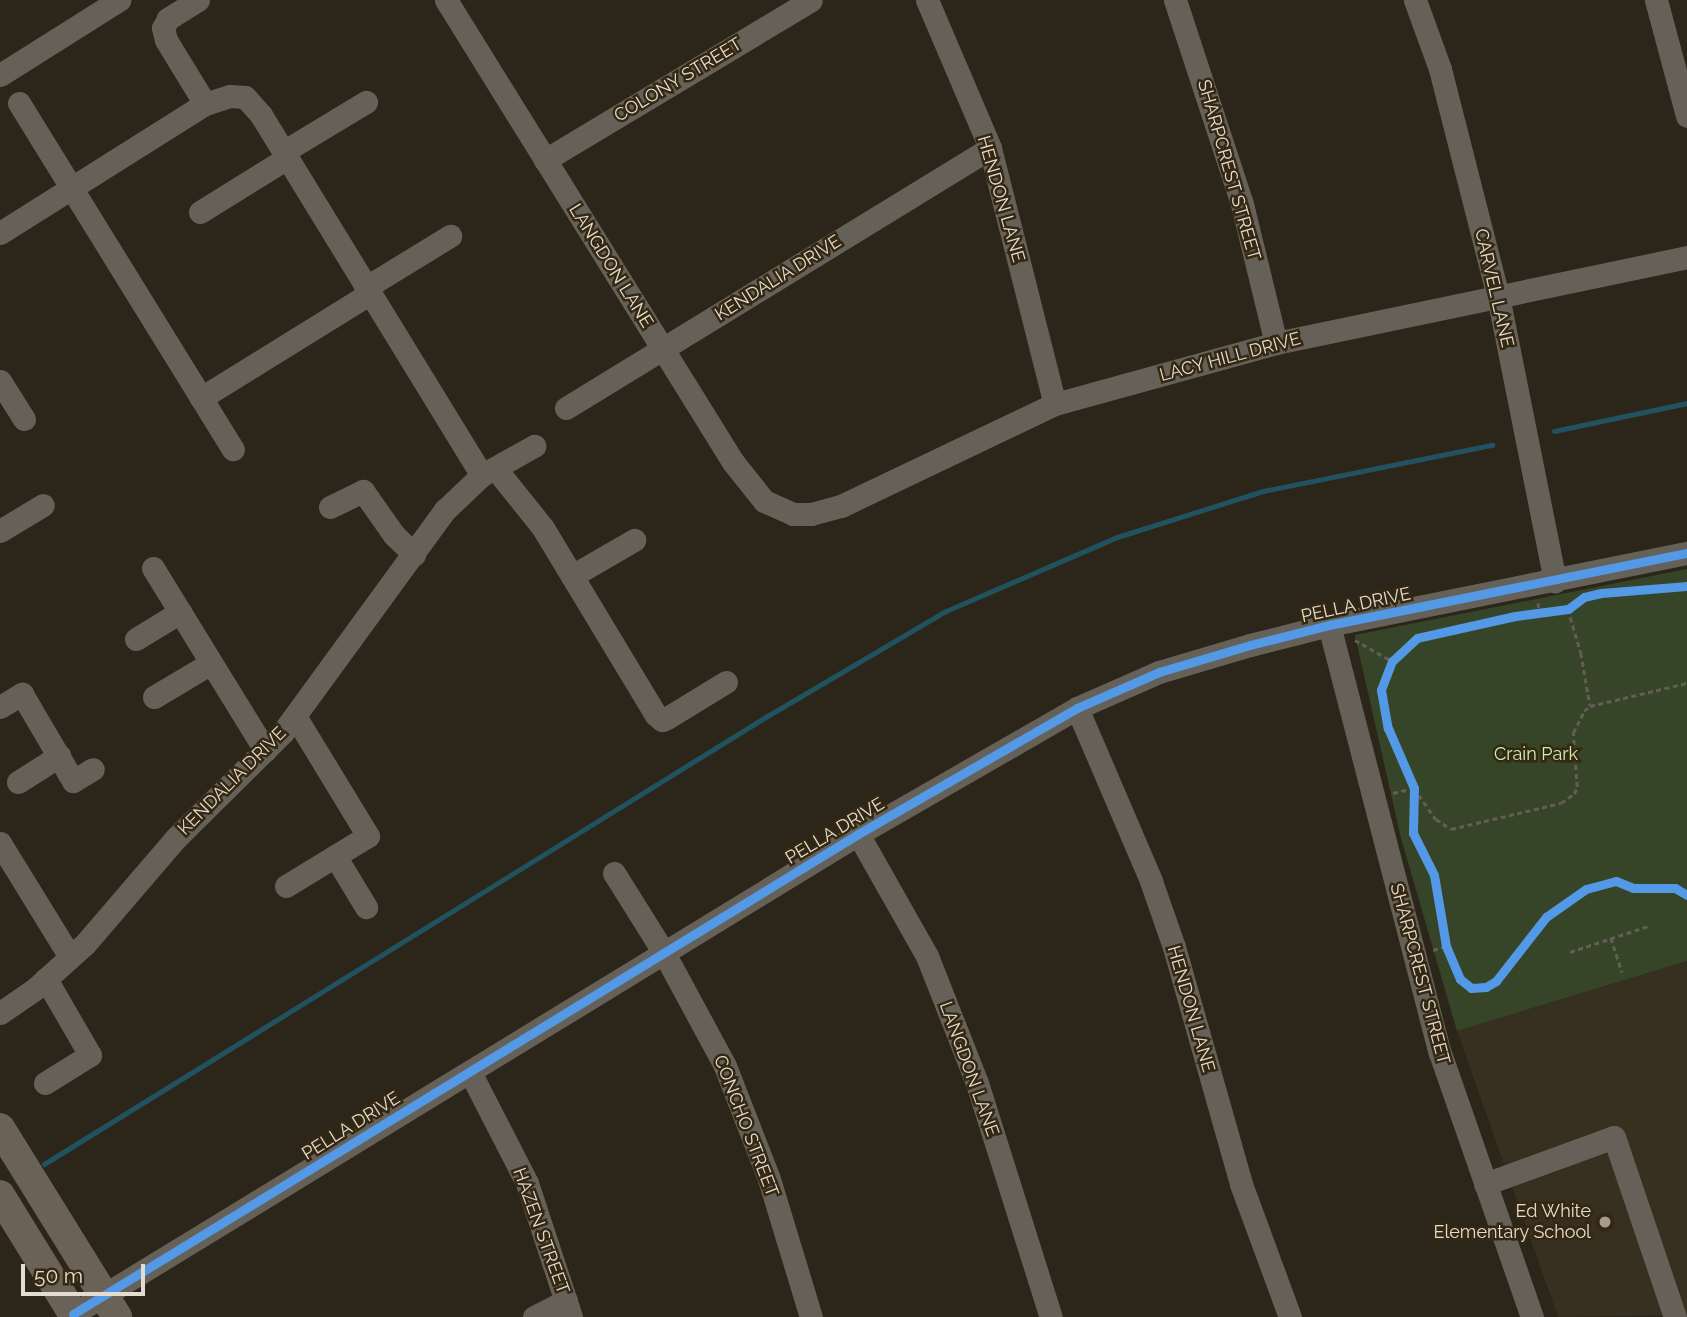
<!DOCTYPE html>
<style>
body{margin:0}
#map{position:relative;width:1687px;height:1317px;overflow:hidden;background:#2c261a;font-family:Raleway,sans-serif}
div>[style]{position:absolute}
.education>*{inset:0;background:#372f1f}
.green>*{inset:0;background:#364528}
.stream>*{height:5px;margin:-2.5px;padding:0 2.5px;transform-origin:2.5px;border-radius:2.5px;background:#21525f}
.path>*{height:2.5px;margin-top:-1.25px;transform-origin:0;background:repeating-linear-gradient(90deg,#625e56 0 5px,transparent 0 8.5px)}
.minor>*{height:23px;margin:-11.5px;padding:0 11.5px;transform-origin:11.5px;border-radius:11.5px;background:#666158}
.major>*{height:30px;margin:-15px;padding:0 15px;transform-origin:15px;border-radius:15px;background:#6a6256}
.cycleway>*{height:9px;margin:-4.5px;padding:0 4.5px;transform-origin:4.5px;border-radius:4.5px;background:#5399e6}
.dots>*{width:19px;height:19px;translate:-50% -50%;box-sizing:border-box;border:4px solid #342812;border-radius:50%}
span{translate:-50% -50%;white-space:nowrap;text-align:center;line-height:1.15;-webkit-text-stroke:5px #342812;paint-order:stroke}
.street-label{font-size:18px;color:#e4dccf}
.park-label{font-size:18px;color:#cbefaf}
.poi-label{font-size:18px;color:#e4dccf}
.right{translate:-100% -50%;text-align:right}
.scale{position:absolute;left:21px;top:1264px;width:124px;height:32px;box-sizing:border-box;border:4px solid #e4dccf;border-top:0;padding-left:9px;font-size:21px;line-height:24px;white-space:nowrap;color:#e4dccf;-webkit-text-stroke:5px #342812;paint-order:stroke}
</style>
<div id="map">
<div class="education">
<div style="clip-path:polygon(1687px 961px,1687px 1315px,1558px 1317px,1457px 1031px)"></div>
</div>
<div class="green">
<div style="clip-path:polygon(1687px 569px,1687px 961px,1457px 1031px,1401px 838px,1355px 635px)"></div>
</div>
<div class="stream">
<div style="left:1554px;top:431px;width:136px;rotate:-11.9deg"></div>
<div style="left:44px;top:1164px;width:847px;rotate:-31.78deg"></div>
<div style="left:764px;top:718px;width:211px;rotate:-30.5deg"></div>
<div style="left:946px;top:611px;width:186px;rotate:-23.4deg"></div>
<div style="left:1117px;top:537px;width:153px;rotate:-17.5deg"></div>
<div style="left:1263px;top:491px;width:234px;rotate:-11.4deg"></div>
</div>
<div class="path">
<div style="left:1538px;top:603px;width:10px;rotate:79deg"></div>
<div style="left:1568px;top:609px;width:46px;rotate:73.5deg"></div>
<div style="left:1581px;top:653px;width:53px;rotate:80.2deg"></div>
<div style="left:1355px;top:640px;width:43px;rotate:29.6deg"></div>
<div style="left:1393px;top:793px;width:22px;rotate:-13deg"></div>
<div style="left:1414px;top:788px;width:38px;rotate:55deg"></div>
<div style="left:1436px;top:819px;width:18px;rotate:34deg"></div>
<div style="left:1451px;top:829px;width:113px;rotate:-13.3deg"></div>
<div style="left:1561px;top:803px;width:16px;rotate:-35deg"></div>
<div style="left:1574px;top:794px;width:8px;rotate:-67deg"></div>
<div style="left:1577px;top:787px;width:54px;rotate:-94.2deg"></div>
<div style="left:1573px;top:733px;width:25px;rotate:-63deg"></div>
<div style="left:1584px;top:711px;width:8px;rotate:-40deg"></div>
<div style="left:1590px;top:706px;width:100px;rotate:-13.3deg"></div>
<div style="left:1611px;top:938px;width:36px;rotate:72deg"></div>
<div style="left:1433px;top:950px;width:14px;rotate:-17deg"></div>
<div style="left:1570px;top:952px;width:82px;rotate:-18.4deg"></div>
</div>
<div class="minor">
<div style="left:198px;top:0;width:36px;rotate:148deg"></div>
<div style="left:168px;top:19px;width:10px;rotate:119deg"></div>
<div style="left:163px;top:28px;width:12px;rotate:76deg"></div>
<div style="left:166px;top:40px;width:75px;rotate:58.6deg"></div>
<div style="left:446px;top:0;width:544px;rotate:58.15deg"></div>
<div style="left:733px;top:462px;width:50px;rotate:51.5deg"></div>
<div style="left:764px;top:501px;width:32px;rotate:24deg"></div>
<div style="left:793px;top:514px;width:18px"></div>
<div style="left:811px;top:514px;width:31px;rotate:-15deg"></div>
<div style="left:841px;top:506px;width:237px;rotate:-25.5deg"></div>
<div style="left:1055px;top:404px;width:229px;rotate:-15.4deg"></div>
<div style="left:1276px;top:343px;width:420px;rotate:-11.8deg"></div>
<div style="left:927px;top:0;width:161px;rotate:66.9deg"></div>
<div style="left:990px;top:148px;width:264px;rotate:75.8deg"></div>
<div style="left:1175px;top:0;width:215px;rotate:71.8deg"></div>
<div style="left:1242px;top:204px;width:143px;rotate:76.3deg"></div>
<div style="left:1415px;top:0;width:73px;rotate:70.1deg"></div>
<div style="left:1440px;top:69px;width:234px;rotate:75.7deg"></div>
<div style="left:1498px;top:296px;width:291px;rotate:78.7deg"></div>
<div style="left:1656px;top:0;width:120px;rotate:75deg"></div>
<div style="left:0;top:75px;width:141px;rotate:-32.2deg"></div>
<div style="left:19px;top:103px;width:407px;rotate:58.3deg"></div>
<div style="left:283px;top:152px;width:97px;rotate:-31.1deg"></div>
<div style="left:545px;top:160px;width:310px;rotate:-31deg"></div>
<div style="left:200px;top:212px;width:102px;rotate:-31.8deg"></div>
<div style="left:0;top:233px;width:242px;rotate:-32.2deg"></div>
<div style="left:205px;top:104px;width:26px;rotate:-18deg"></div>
<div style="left:230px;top:96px;width:15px;rotate:4deg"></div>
<div style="left:245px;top:97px;width:24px;rotate:48deg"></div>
<div style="left:261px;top:115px;width:422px;rotate:58.5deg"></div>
<div style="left:365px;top:288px;width:100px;rotate:-31.5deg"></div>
<div style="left:0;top:381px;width:45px;rotate:57.7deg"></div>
<div style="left:201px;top:398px;width:198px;rotate:-31.8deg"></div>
<div style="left:566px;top:408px;width:497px;rotate:-31.5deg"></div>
<div style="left:495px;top:468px;width:77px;rotate:51.3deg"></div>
<div style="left:543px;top:528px;width:218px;rotate:58.9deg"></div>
<div style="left:656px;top:715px;width:8px;rotate:40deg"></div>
<div style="left:662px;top:720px;width:5px;rotate:-22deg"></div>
<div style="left:667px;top:718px;width:69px;rotate:-31.4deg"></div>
<div style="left:330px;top:507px;width:37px;rotate:-26deg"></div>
<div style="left:363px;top:491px;width:54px;rotate:54.8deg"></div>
<div style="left:394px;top:535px;width:28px;rotate:44deg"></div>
<div style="left:0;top:531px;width:50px;rotate:-31.2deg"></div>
<div style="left:153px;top:568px;width:214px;rotate:58.4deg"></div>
<div style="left:572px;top:576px;width:72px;rotate:-30.1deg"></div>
<div style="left:1329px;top:625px;width:442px;rotate:75.5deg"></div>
<div style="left:1440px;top:1053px;width:280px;rotate:70.8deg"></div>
<div style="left:136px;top:639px;width:52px;rotate:-31.5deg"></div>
<div style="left:154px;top:697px;width:66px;rotate:-30.8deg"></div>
<div style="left:0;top:707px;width:26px;rotate:-31deg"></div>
<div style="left:22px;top:694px;width:101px;rotate:59.6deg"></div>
<div style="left:73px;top:781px;width:23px;rotate:-31deg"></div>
<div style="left:1077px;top:708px;width:188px;rotate:66.8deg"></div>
<div style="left:1151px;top:881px;width:70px;rotate:70.8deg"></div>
<div style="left:1174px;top:947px;width:246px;rotate:74.2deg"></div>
<div style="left:1241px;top:1184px;width:142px;rotate:69.8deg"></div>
<div style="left:18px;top:782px;width:49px;rotate:-32.4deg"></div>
<div style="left:858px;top:834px;width:140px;rotate:60.5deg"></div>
<div style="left:927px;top:956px;width:136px;rotate:68.5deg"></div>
<div style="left:977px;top:1083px;width:245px;rotate:72.5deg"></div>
<div style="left:0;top:843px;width:134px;rotate:58.4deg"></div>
<div style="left:335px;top:856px;width:60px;rotate:58.7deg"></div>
<div style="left:614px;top:873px;width:94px;rotate:58deg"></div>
<div style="left:664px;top:953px;width:128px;rotate:61.6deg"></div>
<div style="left:725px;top:1066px;width:121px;rotate:68.7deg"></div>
<div style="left:769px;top:1179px;width:144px;rotate:73.1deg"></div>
<div style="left:286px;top:886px;width:96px;rotate:-31.4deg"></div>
<div style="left:368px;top:836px;width:140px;rotate:-121.3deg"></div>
<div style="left:0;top:1013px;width:42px;rotate:-34.4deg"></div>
<div style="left:35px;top:989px;width:67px;rotate:-42deg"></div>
<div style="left:85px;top:944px;width:140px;rotate:-49.4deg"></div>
<div style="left:176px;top:838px;width:151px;rotate:-44.7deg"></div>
<div style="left:283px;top:732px;width:275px;rotate:-53.9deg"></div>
<div style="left:445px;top:510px;width:51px;rotate:-43.4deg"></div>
<div style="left:482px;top:475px;width:60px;rotate:-29.1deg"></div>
<div style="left:470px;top:1072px;width:125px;rotate:62.8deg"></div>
<div style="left:527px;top:1183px;width:141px;rotate:71.8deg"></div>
<div style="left:45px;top:1083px;width:53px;rotate:-31.9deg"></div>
<div style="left:90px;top:1055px;width:88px;rotate:-120.1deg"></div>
<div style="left:1485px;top:1184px;width:137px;rotate:-20deg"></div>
<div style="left:1614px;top:1137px;width:190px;rotate:71.3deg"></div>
<div style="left:73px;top:1314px;width:920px;rotate:-31.44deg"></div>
<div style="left:858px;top:834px;width:253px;rotate:-29.9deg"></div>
<div style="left:1077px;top:708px;width:90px;rotate:-23.7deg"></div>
<div style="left:1159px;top:672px;width:95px;rotate:-16.5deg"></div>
<div style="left:1250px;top:645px;width:81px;rotate:-14.2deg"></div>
<div style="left:1329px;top:625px;width:365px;rotate:-11.4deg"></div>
<div style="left:534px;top:1317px;width:36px;rotate:-27deg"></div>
</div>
<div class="major">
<div style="left:0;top:1128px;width:222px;rotate:58.2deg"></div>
<div style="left:0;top:1195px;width:143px;rotate:58.4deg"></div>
</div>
<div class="cycleway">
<div style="left:1687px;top:586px;width:86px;rotate:175.3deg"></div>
<div style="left:1601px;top:593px;width:17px;rotate:167deg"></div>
<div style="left:1584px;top:597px;width:20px;rotate:143deg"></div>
<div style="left:1568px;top:609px;width:53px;rotate:172.5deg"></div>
<div style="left:1515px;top:616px;width:100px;rotate:167.3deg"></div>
<div style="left:1417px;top:638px;width:34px;rotate:137deg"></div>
<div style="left:1392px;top:661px;width:31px;rotate:111deg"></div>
<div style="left:1381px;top:690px;width:39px;rotate:80deg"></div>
<div style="left:1388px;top:728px;width:65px;rotate:66.6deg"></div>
<div style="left:1414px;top:788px;width:45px;rotate:91.3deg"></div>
<div style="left:1413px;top:833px;width:47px;rotate:63.4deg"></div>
<div style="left:1434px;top:875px;width:72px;rotate:80.4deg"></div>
<div style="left:1446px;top:946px;width:36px;rotate:67deg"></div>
<div style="left:1460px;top:979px;width:14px;rotate:39deg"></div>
<div style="left:1471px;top:988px;width:15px;rotate:-4deg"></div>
<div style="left:1486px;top:987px;width:12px;rotate:-31deg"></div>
<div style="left:1496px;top:981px;width:81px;rotate:-52deg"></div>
<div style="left:1546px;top:917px;width:49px;rotate:-35deg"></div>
<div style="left:1586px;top:889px;width:31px;rotate:-15deg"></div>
<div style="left:1616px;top:881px;width:18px;rotate:22deg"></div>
<div style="left:1633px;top:888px;width:42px"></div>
<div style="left:1675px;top:888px;width:14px;rotate:30deg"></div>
<div style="left:73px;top:1314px;width:920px;rotate:-31.44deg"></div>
<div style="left:858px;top:834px;width:253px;rotate:-29.9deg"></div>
<div style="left:1077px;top:708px;width:90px;rotate:-23.7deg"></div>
<div style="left:1159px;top:672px;width:95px;rotate:-16.5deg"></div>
<div style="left:1250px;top:645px;width:81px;rotate:-14.2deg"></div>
<div style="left:1329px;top:625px;width:365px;rotate:-11.4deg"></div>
</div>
<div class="dots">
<div style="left:1605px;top:1222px;background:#a49c90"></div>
</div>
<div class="street-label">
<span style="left:678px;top:80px;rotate:-31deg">COLONY STREET</span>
<span style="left:1229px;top:170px;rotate:74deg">SHARPCREST STREET</span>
<span style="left:1001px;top:199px;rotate:74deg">HENDON LANE</span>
<span style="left:611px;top:266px;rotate:58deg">LANGDON LANE</span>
<span style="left:778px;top:278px;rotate:-32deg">KENDALIA DRIVE</span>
<span style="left:1494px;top:288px;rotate:77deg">CARVEL LANE</span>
<span style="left:1230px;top:357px;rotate:-15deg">LACY HILL DRIVE</span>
<span style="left:1356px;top:605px;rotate:-12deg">PELLA DRIVE</span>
<span style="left:232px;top:781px;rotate:-45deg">KENDALIA DRIVE</span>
<span style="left:835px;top:831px;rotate:-31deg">PELLA DRIVE</span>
<span style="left:1420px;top:974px;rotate:75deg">SHARPCREST STREET</span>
<span style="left:1191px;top:1009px;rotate:74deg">HENDON LANE</span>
<span style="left:969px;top:1069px;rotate:70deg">LANGDON LANE</span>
<span style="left:351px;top:1126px;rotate:-32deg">PELLA DRIVE</span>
<span style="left:746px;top:1126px;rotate:69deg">CONCHO STREET</span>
<span style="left:541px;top:1231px;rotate:70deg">HAZEN STREET</span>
</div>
<div class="park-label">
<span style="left:1536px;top:754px">Crain Park</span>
</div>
<div class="poi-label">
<span class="right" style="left:1591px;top:1222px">Ed White<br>Elementary School</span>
</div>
<div class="scale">50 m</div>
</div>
